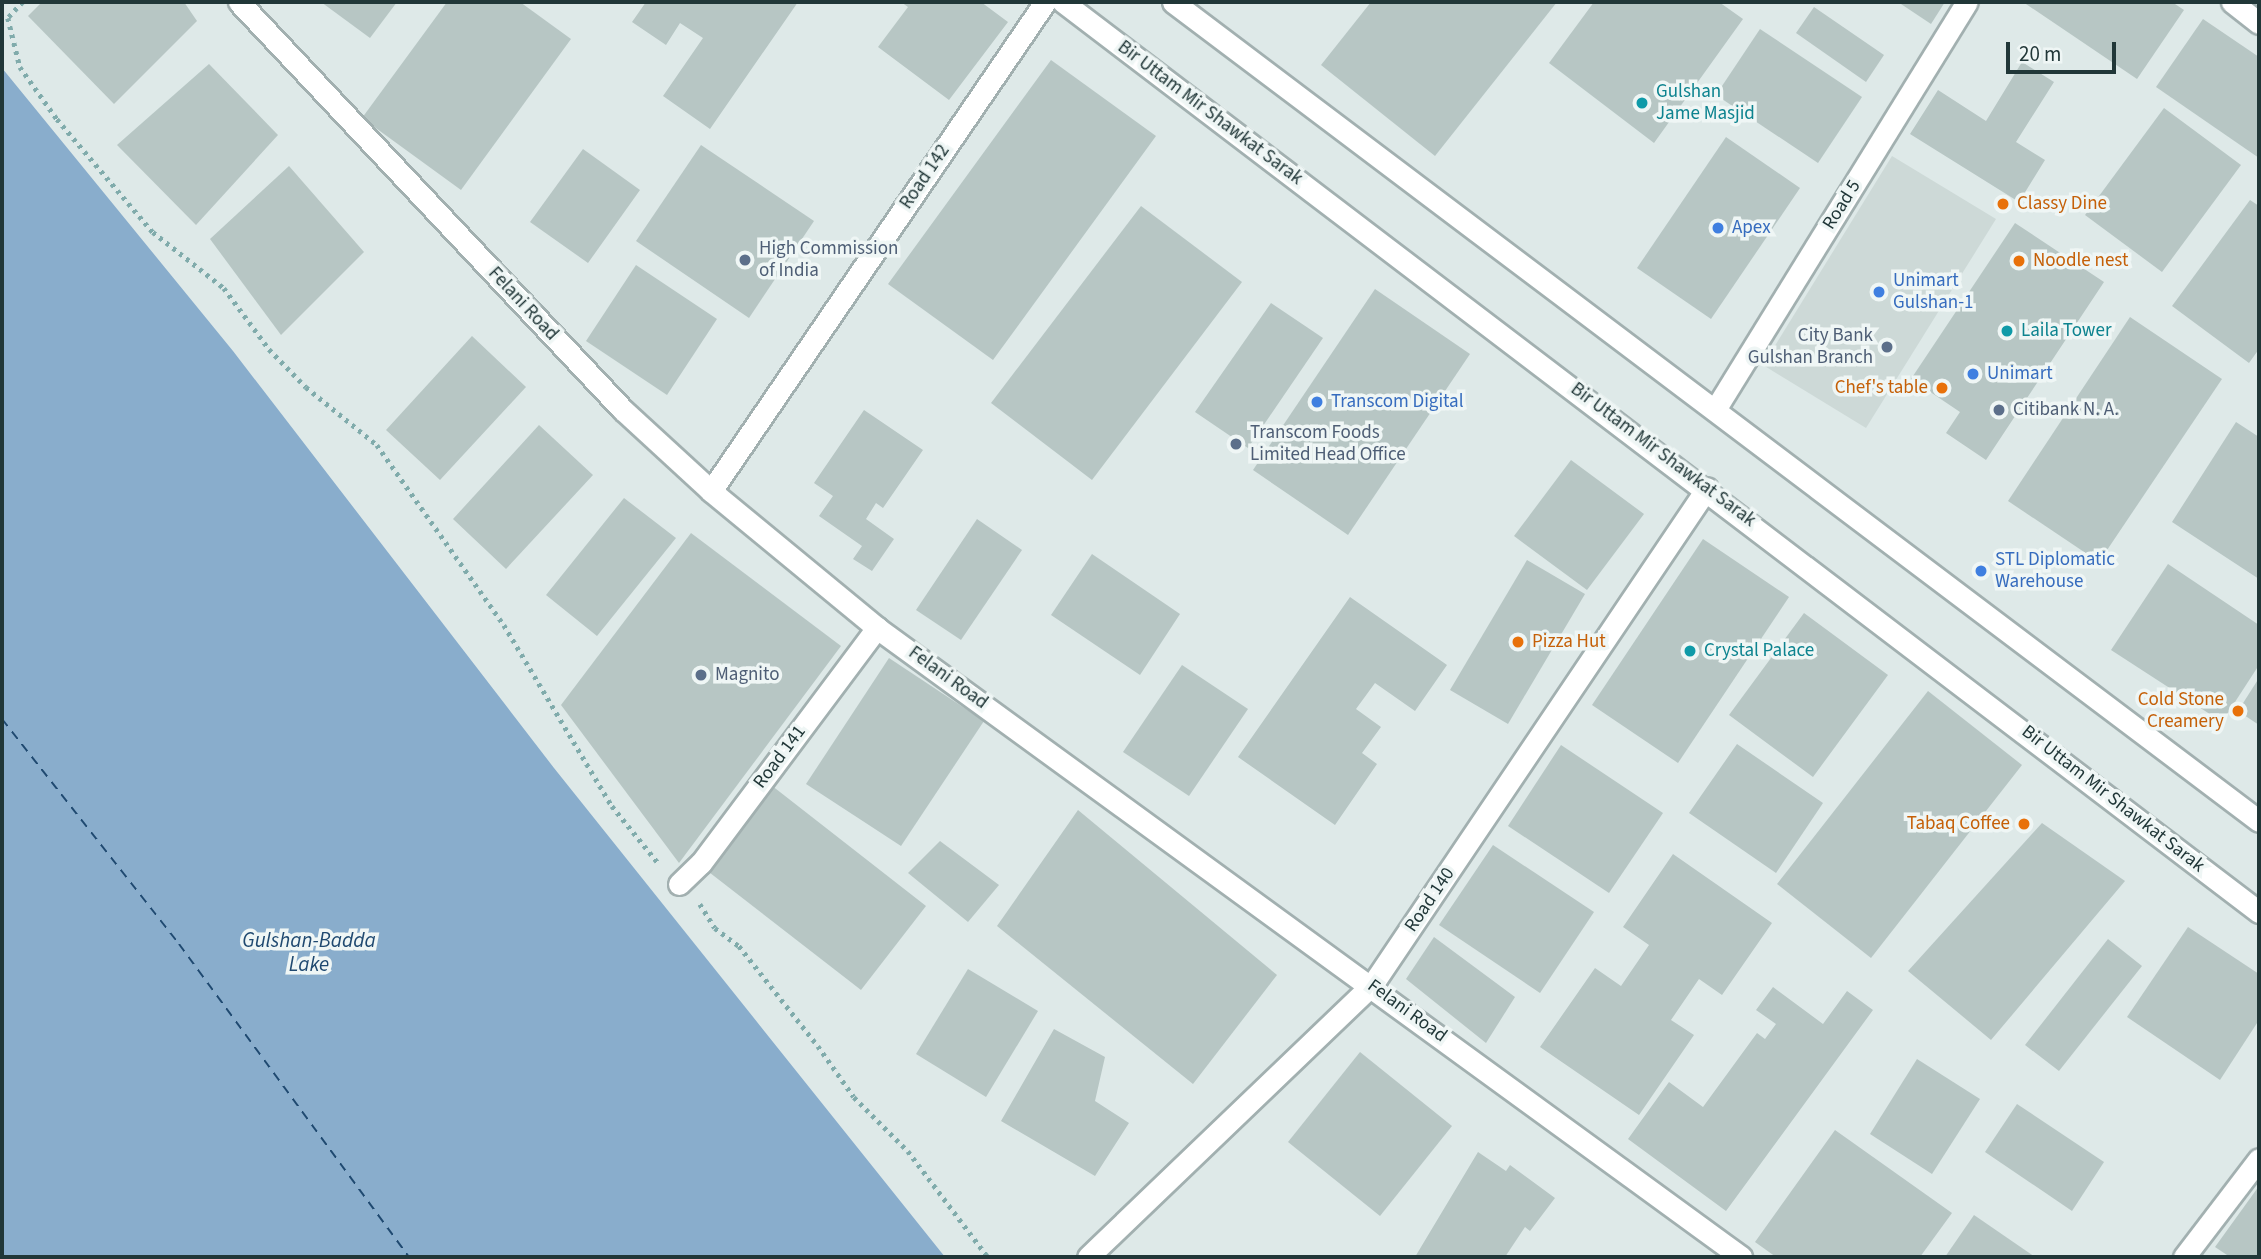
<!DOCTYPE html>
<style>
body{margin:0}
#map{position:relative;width:2261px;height:1259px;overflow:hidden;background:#dee9e8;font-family:"Source Sans 3",sans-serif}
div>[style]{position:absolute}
.built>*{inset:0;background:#cdd9d7}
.water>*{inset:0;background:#89adcc}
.ferry>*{height:2px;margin-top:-1px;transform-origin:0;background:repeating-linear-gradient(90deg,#1f4970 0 9px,transparent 0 16px)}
.building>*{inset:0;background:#b7c6c4}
.path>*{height:4.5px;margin-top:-2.25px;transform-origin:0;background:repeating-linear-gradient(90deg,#80abab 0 3.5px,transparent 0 8.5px)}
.roads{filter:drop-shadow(2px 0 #a2b0b0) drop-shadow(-2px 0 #a2b0b0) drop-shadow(0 2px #a2b0b0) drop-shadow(0 -2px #a2b0b0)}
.street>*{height:21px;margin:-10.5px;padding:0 10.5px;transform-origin:10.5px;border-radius:10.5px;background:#fff}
.secondary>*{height:21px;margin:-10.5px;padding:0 10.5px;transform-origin:10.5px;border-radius:10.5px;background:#fff}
.dots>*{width:19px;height:19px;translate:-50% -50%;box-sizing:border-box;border:4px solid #eff6f5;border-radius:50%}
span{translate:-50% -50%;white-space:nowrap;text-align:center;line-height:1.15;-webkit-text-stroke:7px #eff6f5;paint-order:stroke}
.culture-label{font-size:19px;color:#0d838f}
.left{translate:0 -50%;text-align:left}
.street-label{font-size:19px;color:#213738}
.food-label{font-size:19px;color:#c56008}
.right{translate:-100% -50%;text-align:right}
.shop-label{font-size:19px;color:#366cbe}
.service-label{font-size:19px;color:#4e5e75}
.water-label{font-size:21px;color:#1f4970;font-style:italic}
.frame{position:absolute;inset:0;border:4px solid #213738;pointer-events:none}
.scale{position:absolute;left:2006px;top:42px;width:110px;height:32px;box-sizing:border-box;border:4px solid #213738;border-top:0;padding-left:9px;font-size:21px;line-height:24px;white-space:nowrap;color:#213738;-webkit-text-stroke:5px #eff6f5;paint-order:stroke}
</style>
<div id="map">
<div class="built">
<div style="clip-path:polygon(1892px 156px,1996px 219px,1866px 428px,1763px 365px)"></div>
</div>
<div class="water">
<div style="clip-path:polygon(2px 68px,233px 351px,554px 768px,945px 1257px,2px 1257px)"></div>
</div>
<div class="ferry">
<div style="left:2px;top:719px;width:286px;rotate:51.8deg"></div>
<div style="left:179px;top:944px;width:388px;rotate:53.7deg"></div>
</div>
<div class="building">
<div style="clip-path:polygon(42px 2px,184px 2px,197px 21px,114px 104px,28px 16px)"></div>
<div style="clip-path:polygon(321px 2px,397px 2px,370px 38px)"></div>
<div style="clip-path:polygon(447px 2px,520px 2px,571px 39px,461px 190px,362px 118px)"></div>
<div style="clip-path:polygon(646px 2px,798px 2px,710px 129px,663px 96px,703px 38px,680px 23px,666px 45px,632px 22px)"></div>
<div style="clip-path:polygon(901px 2px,981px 2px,1008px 22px,949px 100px,878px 47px,908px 7px)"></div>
<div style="clip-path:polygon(1371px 2px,1557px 2px,1435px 156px,1321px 65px)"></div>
<div style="clip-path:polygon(1594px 2px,1719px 2px,1743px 19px,1654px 143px,1549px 63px)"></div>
<div style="clip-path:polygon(1898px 2px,1945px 2px,1931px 24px)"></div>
<div style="clip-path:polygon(2023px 2px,2172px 2px,2184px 10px,2137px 79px)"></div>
<div style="clip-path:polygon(1814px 7px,1884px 55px,1866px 82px,1796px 33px)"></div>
<div style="clip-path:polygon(2203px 19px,2259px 57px,2259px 158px,2156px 87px)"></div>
<div style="clip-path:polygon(1760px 29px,1862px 97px,1818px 163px,1716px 95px)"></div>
<div style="clip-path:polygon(1051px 60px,1156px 136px,993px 360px,888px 284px)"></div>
<div style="clip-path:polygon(2022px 62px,2054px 82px,2016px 142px,2045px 160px,2019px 202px,1910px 134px,1938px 90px,1986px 121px)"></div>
<div style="clip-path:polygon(209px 64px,278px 135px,196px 225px,117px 145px)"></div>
<div style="clip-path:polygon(2164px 108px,2241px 165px,2162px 272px,2085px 215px)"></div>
<div style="clip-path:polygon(1726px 137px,1800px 188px,1711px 319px,1637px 268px)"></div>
<div style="clip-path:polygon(701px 145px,814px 221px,749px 318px,636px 241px)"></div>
<div style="clip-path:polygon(583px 149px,640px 190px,588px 263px,530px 222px)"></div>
<div style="clip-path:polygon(289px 166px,364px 252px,281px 335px,210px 239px)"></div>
<div style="clip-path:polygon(2250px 200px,2259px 206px,2259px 349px,2249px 363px,2172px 306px)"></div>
<div style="clip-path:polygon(1141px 206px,1242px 282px,1092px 480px,991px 403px)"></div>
<div style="clip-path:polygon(2015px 223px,2104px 282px,1986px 460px,1946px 433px,1960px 412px,1911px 379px)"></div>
<div style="clip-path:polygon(636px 265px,717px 319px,667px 395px,586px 341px)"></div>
<div style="clip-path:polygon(1375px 289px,1470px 354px,1348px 535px,1253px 470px)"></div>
<div style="clip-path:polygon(1271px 303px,1323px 338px,1248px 448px,1195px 412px)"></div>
<div style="clip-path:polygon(2130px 317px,2222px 379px,2099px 562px,2008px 501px)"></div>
<div style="clip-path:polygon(472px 336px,526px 387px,440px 480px,386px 430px)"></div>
<div style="clip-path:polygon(864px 410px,923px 450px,883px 508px,876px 503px,866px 519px,894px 539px,872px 571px,853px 559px,862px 546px,819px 516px,833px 496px,814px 483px)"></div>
<div style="clip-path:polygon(2236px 422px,2259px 437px,2259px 579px,2172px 522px)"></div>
<div style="clip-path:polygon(539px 425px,593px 475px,506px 569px,453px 519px)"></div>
<div style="clip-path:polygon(1571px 460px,1644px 514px,1587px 590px,1514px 536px)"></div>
<div style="clip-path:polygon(624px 498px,676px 538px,597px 636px,546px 595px)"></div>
<div style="clip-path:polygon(977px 519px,1022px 550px,961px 640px,916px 610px)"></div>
<div style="clip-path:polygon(691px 533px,841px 646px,679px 863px,561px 705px)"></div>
<div style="clip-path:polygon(1703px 539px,1789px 597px,1678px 763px,1592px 705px)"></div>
<div style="clip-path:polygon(1092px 554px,1180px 614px,1140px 675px,1051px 615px)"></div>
<div style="clip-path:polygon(1527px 560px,1585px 594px,1508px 724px,1450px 690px)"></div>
<div style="clip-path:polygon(2168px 564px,2259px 625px,2259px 665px,2222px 722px,2111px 650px)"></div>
<div style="clip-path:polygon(1350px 597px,1447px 665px,1415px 711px,1375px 683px,1356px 709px,1381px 727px,1362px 753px,1377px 764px,1335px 825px,1238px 757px)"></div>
<div style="clip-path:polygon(1804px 613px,1888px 675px,1813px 777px,1729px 715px)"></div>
<div style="clip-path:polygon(889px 658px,984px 721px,901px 846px,806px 784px)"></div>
<div style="clip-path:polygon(1182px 665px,1248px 709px,1189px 796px,1123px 752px)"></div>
<div style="clip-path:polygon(2259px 678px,2259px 725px,2238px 711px)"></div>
<div style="clip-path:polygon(1928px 691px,2022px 765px,1871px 958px,1777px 884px)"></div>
<div style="clip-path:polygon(1737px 744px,1823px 803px,1776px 873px,1689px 813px)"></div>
<div style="clip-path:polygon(1561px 745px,1663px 813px,1609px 893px,1508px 826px)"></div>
<div style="clip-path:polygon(771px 785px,926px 906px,861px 990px,705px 869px)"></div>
<div style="clip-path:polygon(1078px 810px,1277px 975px,1193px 1084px,997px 926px)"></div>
<div style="clip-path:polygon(2042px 823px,2125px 881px,1991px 1040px,1908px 971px)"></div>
<div style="clip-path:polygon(940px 841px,999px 885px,968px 922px,908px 873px)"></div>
<div style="clip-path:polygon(1493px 845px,1594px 912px,1540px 993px,1439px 925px)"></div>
<div style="clip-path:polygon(1673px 854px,1772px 923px,1722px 995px,1699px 979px,1671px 1020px,1694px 1035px,1639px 1115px,1540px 1047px,1595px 968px,1621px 986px,1649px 945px,1623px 927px)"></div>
<div style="clip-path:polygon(2188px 927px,2259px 974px,2259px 1020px,2220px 1080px,2127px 1017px)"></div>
<div style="clip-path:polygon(1434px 937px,1515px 997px,1486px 1043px,1406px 979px)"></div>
<div style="clip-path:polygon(2108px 939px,2142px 966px,2059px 1071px,2025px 1045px)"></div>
<div style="clip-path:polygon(968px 969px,1038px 1011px,986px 1097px,916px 1054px)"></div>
<div style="clip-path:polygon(1773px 987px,1823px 1024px,1847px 991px,1873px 1010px,1726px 1211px,1628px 1139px,1669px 1082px,1703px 1107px,1757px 1033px,1765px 1039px,1776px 1024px,1756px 1010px)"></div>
<div style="clip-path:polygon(1054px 1029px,1105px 1057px,1095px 1101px,1129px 1123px,1095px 1176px,1001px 1121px)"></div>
<div style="clip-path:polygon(1360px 1052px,1452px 1126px,1380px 1216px,1288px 1142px)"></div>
<div style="clip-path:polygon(1917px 1059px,1980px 1099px,1932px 1174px,1870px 1134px)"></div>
<div style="clip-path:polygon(2017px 1104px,2104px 1162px,2072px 1211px,1985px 1152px)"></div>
<div style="clip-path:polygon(1835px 1130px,1952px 1213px,1920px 1257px,1776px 1257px,1755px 1242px)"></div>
<div style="clip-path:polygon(1478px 1152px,1506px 1171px,1510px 1165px,1555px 1198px,1530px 1231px,1525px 1227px,1505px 1257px,1415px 1257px)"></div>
<div style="clip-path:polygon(2259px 1186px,2259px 1257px,2230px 1257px,2215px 1247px)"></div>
<div style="clip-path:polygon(1974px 1215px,2035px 1257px,1945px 1257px)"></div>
</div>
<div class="path">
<div style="left:23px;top:2px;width:22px;rotate:133deg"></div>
<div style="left:8px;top:18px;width:50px;rotate:76.2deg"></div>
<div style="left:20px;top:67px;width:64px;rotate:54.6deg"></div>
<div style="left:57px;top:119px;width:148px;rotate:49.7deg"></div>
<div style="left:153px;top:232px;width:90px;rotate:38.3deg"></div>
<div style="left:224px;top:288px;width:76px;rotate:53.6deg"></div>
<div style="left:269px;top:349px;width:53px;rotate:45.8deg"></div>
<div style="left:306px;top:387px;width:92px;rotate:39.2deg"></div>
<div style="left:377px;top:445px;width:220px;rotate:54.8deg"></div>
<div style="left:504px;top:625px;width:211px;rotate:59.2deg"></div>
<div style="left:612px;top:806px;width:75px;rotate:51deg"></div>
<div style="left:700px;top:904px;width:28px;rotate:58deg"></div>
<div style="left:715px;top:928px;width:30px;rotate:37deg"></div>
<div style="left:739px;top:946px;width:127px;rotate:51.7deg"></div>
<div style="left:818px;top:1046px;width:62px;rotate:54.8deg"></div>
<div style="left:854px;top:1097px;width:76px;rotate:45deg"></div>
<div style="left:908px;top:1151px;width:133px;rotate:53deg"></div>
</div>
<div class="roads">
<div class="street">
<div style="left:239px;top:2px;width:560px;rotate:46.74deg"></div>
<div style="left:623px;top:410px;width:120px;rotate:42.6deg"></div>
<div style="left:711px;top:491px;width:215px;rotate:39.5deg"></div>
<div style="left:877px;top:628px;width:1069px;rotate:36.05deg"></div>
<div style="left:2232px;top:2px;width:34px;rotate:38deg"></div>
<div style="left:1716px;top:408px;width:477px;rotate:-58.3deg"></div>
<div style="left:711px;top:491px;width:592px;rotate:-55.67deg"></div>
<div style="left:679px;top:884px;width:30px;rotate:-44deg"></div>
<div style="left:701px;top:863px;width:294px;rotate:-53.2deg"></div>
<div style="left:1088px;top:1257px;width:393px;rotate:-43.8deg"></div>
<div style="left:1372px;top:985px;width:599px;rotate:-56.02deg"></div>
<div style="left:2184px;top:1257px;width:123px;rotate:-52.6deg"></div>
</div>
<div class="secondary">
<div style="left:1063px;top:2px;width:1503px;rotate:37.27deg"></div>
<div style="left:1173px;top:2px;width:1360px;rotate:37.02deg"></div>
</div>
</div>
<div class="dots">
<div style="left:1642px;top:103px;background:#0f9aa8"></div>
<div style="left:2003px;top:204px;background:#e8710a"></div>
<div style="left:1718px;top:228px;background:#3f7fe0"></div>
<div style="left:745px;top:260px;background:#5c6f8a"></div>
<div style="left:2019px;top:261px;background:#e8710a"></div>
<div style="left:1879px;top:292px;background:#3f7fe0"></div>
<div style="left:2007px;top:331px;background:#0f9aa8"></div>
<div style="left:1887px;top:347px;background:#5c6f8a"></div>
<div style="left:1973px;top:374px;background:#3f7fe0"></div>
<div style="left:1942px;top:388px;background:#e8710a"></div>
<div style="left:1317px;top:402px;background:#3f7fe0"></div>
<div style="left:1999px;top:410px;background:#5c6f8a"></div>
<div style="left:1236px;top:444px;background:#5c6f8a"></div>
<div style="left:1981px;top:571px;background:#3f7fe0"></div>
<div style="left:1518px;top:642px;background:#e8710a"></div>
<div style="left:1690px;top:651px;background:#0f9aa8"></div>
<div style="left:701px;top:675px;background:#5c6f8a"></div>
<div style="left:2238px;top:711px;background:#e8710a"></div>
<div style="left:2024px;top:824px;background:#e8710a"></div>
</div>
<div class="culture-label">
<span class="left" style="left:1656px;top:103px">Gulshan<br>Jame Masjid</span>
<span class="left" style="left:2021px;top:331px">Laila Tower</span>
<span class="left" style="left:1704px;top:651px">Crystal Palace</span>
</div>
<div class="street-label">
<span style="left:1210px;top:113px;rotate:37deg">Bir Uttam Mir Shawkat Sarak</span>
<span style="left:925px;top:177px;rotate:-56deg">Road 142</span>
<span style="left:1842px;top:205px;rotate:-58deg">Road 5</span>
<span style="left:523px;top:304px;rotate:47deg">Felani Road</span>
<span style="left:1663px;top:455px;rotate:37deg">Bir Uttam Mir Shawkat Sarak</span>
<span style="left:948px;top:678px;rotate:36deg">Felani Road</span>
<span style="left:780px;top:757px;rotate:-53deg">Road 141</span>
<span style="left:2113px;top:799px;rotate:38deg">Bir Uttam Mir Shawkat Sarak</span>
<span style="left:1430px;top:900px;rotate:-56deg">Road 140</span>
<span style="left:1407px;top:1011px;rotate:36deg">Felani Road</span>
</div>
<div class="food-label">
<span class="left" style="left:2017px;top:204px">Classy Dine</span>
<span class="left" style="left:2033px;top:261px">Noodle nest</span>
<span class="right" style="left:1928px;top:388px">Chef's table</span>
<span class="left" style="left:1532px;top:642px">Pizza Hut</span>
<span class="right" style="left:2224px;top:711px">Cold Stone<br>Creamery</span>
<span class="right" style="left:2010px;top:824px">Tabaq Coffee</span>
</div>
<div class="shop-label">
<span class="left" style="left:1732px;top:228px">Apex</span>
<span class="left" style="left:1893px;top:292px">Unimart<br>Gulshan-1</span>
<span class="left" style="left:1987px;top:374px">Unimart</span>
<span class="left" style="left:1331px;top:402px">Transcom Digital</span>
<span class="left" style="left:1995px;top:571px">STL Diplomatic<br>Warehouse</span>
</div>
<div class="service-label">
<span class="left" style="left:759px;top:260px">High Commission<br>of India</span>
<span class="right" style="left:1873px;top:347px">City Bank<br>Gulshan Branch</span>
<span class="left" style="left:2013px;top:410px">Citibank N. A.</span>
<span class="left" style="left:1250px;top:444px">Transcom Foods<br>Limited Head Office</span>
<span class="left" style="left:715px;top:675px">Magnito</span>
</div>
<div class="water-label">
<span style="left:309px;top:952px">Gulshan-Badda<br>Lake</span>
</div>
<div class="frame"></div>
<div class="scale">20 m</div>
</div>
